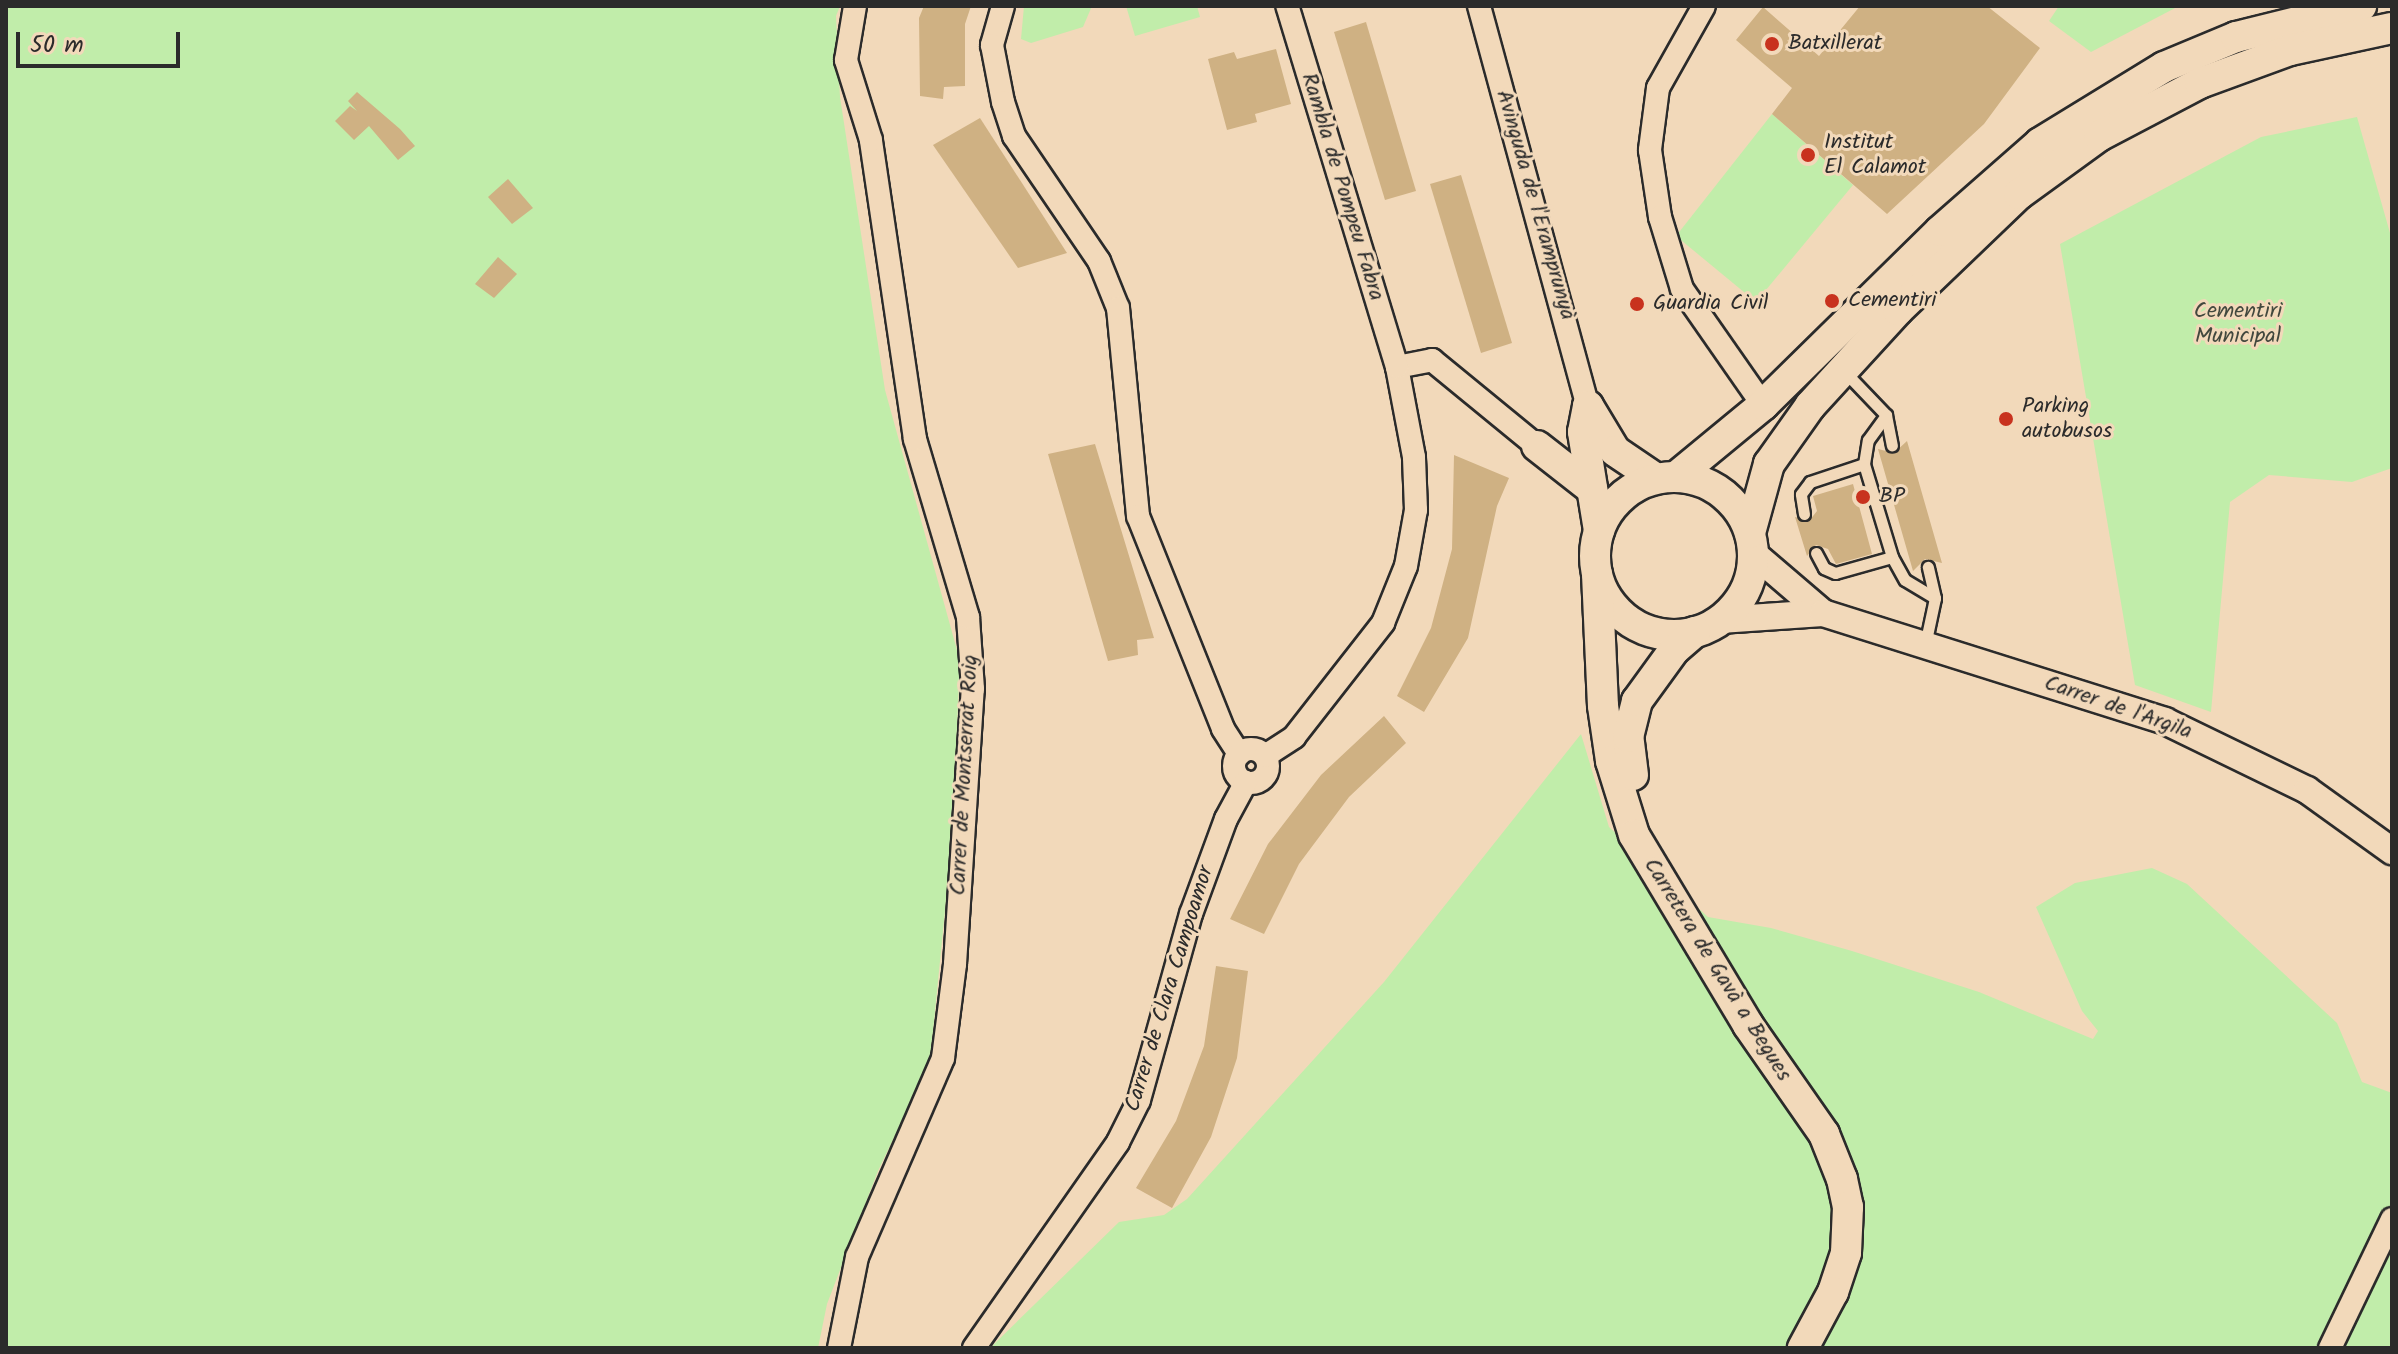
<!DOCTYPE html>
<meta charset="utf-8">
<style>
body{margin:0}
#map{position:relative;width:2398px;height:1354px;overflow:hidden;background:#f2d9ba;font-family:Kalam,sans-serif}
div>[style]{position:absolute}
.green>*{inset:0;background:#c1edaa}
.building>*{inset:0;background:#cfb183}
.roads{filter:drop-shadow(2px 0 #2b2b2b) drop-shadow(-2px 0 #2b2b2b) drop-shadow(0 2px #2b2b2b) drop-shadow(0 -2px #2b2b2b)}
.service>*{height:11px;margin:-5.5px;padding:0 5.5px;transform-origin:5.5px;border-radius:5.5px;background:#f2d9ba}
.minor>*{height:22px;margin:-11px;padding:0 11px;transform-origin:11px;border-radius:11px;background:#f2d9ba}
.minor>.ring{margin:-11px;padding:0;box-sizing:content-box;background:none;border:22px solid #f2d9ba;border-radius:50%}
.tertiary>*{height:26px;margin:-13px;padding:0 13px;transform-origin:13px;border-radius:13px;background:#f2d9ba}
.secondary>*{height:30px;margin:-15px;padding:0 15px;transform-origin:15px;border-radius:15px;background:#f2d9ba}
.secondary>.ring{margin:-15px;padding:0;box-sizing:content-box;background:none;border:30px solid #f2d9ba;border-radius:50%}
.dots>*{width:22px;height:22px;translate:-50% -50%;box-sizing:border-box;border:4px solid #f2d9ba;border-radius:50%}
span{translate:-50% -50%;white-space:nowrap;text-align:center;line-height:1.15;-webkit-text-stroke:6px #f2d9ba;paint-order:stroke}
.poi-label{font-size:22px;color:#2b2b2b}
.left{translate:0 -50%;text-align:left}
.street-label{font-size:22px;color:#2b2b2b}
.park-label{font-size:22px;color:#42483e}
.frame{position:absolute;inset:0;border:8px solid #2b2b2b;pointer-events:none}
.scale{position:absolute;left:16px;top:32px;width:164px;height:36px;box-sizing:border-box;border:4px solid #2b2b2b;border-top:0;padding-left:10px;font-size:24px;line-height:28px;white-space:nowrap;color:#2b2b2b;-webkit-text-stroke:6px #f2d9ba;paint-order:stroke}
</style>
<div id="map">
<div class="green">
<div style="clip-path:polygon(6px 6px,840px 6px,836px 16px,840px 97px,885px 390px,960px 661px,952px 840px,930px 1062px,878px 1171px,827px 1304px,818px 1348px,6px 1348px)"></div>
<div style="clip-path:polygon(1024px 6px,1092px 6px,1083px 27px,1031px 43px,1021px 39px)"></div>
<div style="clip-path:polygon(1126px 6px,1197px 6px,1200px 17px,1135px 36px)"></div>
<div style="clip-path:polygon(2059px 6px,2179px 6px,2091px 52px,2049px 21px)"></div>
<div style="clip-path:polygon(1772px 114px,1853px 185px,1756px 302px,1676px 236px)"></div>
<div style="clip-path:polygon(2357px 117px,2392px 240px,2392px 468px,2352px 482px,2269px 475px,2230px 502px,2211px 712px,2135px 685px,2060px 244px,2261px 137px)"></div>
<div style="clip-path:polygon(1581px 734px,1609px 827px,1708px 917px,1771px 928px,1852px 951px,1979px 992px,2093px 1039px,2098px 1031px,2082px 1011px,2036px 907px,2075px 883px,2152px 868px,2187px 884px,2337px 1023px,2362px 1082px,2392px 1093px,2392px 1348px,990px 1348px,1119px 1222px,1164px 1215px,1187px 1199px,1384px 982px)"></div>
</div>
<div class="building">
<div style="clip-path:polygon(924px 6px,971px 6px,965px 24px,965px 86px,944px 87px,943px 99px,920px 96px,919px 18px)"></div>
<div style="clip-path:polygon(1860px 6px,1987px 6px,2040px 48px,1984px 124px,1887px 214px,1772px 114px,1792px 88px,1736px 40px,1763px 7px,1819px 56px)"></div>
<div style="clip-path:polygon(1366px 22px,1416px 191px,1385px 200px,1334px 32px)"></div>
<div style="clip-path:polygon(1276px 49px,1291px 104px,1255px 114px,1257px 122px,1227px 130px,1208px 59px,1234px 52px,1237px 59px)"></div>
<div style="clip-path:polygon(357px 92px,400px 129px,415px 146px,398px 160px,369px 126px,354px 140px,335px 121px,350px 106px,357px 111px,348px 101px)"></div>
<div style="clip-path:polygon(980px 118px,1067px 253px,1018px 268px,933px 145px)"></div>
<div style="clip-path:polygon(1461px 175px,1512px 343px,1481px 353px,1430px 184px)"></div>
<div style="clip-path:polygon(508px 179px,533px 208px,512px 224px,488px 197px)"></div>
<div style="clip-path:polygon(498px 257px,517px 274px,494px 298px,475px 284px)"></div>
<div style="clip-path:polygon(1907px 441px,1942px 563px,1925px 559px,1913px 571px,1878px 449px,1894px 453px)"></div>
<div style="clip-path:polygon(1095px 444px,1154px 638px,1137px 640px,1138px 655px,1108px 661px,1048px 454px)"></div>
<div style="clip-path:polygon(1454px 455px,1509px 478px,1497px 506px,1468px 638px,1424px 712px,1397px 696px,1431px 628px,1452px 549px)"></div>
<div style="clip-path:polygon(1853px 484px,1872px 554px,1836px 564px,1828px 549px,1816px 545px,1807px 556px,1795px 517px,1809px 521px,1817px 511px,1813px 496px)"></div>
<div style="clip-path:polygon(1384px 716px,1406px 743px,1349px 797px,1299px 864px,1264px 934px,1230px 919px,1268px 844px,1321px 775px)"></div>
<div style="clip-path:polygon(1216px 966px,1248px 971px,1237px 1058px,1211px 1137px,1172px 1208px,1136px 1188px,1176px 1121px,1204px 1046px)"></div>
</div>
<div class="roads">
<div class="service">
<div style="left:1843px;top:370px;width:62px;rotate:46.3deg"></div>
<div style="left:1886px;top:415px;width:31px;rotate:79deg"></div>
<div style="left:1864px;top:464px;width:24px;rotate:-81deg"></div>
<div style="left:1868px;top:440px;width:31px;rotate:-54deg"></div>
<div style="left:1804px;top:514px;width:20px;rotate:-99deg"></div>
<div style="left:1801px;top:494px;width:15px;rotate:-53deg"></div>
<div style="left:1810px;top:482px;width:57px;rotate:-18.4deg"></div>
<div style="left:1864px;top:464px;width:97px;rotate:73.2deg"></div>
<div style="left:1892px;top:557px;width:59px;rotate:164.3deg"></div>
<div style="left:1835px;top:573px;width:12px;rotate:-156deg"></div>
<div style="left:1824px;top:568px;width:17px;rotate:-118deg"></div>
<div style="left:1892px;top:557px;width:26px;rotate:61deg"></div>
<div style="left:1905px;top:580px;width:35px;rotate:31deg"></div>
<div style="left:1925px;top:645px;width:48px;rotate:-78deg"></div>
<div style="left:1935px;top:598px;width:32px;rotate:-103deg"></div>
</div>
<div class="minor">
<div style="left:1003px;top:6px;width:41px;rotate:105.8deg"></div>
<div style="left:992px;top:45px;width:58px;rotate:79.1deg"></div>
<div style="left:1003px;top:102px;width:36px;rotate:72deg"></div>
<div style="left:1014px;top:136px;width:151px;rotate:55.8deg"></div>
<div style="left:1099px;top:261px;width:51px;rotate:68deg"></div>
<div style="left:1118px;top:308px;width:209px;rotate:84.5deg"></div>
<div style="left:1138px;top:516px;width:229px;rotate:68.2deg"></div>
<div style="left:1223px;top:729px;width:30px;rotate:57deg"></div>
<div style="left:1479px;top:6px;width:415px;rotate:74.8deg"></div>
<div style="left:1704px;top:6px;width:94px;rotate:119.3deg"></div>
<div style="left:1658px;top:88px;width:63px;rotate:97.4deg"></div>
<div style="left:1650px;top:150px;width:68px;rotate:81.5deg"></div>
<div style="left:1660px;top:217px;width:75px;rotate:73deg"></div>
<div style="left:1682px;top:289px;width:141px;rotate:55.1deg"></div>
<div style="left:1397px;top:367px;width:36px;rotate:-11deg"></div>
<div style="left:1432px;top:360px;width:136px;rotate:39.3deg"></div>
<div class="ring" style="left:1234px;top:749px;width:12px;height:12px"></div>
<div style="left:1265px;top:756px;width:35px;rotate:-33deg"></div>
<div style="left:1294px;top:737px;width:145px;rotate:-52deg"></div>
<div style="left:1383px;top:623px;width:61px;rotate:-68deg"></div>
<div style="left:1406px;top:566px;width:57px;rotate:-79.9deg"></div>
<div style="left:1416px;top:510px;width:53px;rotate:-92.2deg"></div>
<div style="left:1414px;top:457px;width:92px;rotate:-100.7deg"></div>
<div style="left:1397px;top:367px;width:377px;rotate:-106.9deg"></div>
<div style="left:839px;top:1348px;width:93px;rotate:-78.8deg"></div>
<div style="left:857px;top:1257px;width:217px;rotate:-66.6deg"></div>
<div style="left:943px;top:1058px;width:95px;rotate:-82.7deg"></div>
<div style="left:955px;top:964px;width:276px;rotate:-86.3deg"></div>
<div style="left:973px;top:689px;width:72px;rotate:-94deg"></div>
<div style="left:968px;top:617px;width:186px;rotate:-106.6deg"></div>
<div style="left:915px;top:439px;width:302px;rotate:-98.4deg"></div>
<div style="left:871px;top:140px;width:84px;rotate:-107.4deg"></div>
<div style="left:846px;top:60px;width:55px;rotate:-80.5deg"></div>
<div style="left:974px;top:1348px;width:251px;rotate:-55deg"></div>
<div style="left:1118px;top:1142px;width:47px;rotate:-63.4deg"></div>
<div style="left:1139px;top:1100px;width:193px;rotate:-74.4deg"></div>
<div style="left:1191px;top:914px;width:101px;rotate:-69.8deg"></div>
<div style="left:1226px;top:819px;width:42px;rotate:-61.6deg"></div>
<div style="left:2330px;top:1348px;width:143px;rotate:-64.3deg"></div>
</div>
<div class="tertiary">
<div style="left:1753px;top:553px;width:92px;rotate:40.6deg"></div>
<div style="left:1720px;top:620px;width:103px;rotate:-3.9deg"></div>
<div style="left:1823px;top:613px;width:359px;rotate:17.5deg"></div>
<div style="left:2165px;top:721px;width:158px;rotate:25.9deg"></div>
<div style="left:2307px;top:790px;width:105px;rotate:35.7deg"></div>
</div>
<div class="secondary">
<div style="left:1588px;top:406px;width:26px;rotate:101deg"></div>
<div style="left:1583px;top:432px;width:100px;rotate:80.8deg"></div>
<div style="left:1588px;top:406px;width:52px;rotate:59deg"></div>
<div style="left:1615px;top:451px;width:48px;rotate:34deg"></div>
<div style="left:1537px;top:446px;width:70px;rotate:38deg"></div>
<div style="left:1677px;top:476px;width:112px;rotate:-39.5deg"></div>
<div style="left:1763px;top:405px;width:248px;rotate:-44.5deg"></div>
<div style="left:1940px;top:231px;width:133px;rotate:-41.3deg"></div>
<div style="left:2040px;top:143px;width:145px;rotate:-31.5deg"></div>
<div style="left:2164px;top:67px;width:78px;rotate:-22.6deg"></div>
<div style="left:2236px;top:37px;width:129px;rotate:-13.9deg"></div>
<div class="ring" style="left:1595px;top:477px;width:128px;height:128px"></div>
<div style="left:1750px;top:533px;width:72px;rotate:-74.6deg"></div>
<div style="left:1769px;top:464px;width:71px;rotate:-54.7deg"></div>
<div style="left:1810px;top:406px;width:130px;rotate:-47.5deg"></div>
<div style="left:1898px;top:310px;width:168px;rotate:-43.8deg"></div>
<div style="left:2019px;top:194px;width:99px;rotate:-35.9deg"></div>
<div style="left:2099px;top:136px;width:114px;rotate:-27.7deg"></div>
<div style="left:2200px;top:83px;width:96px;rotate:-20.1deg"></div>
<div style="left:2290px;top:50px;width:104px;rotate:-12.2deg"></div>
<div style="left:1597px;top:574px;width:132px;rotate:87.4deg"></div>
<div style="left:1603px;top:706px;width:56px;rotate:81.7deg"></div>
<div style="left:1611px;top:761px;width:77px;rotate:72.7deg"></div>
<div style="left:1634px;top:835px;width:222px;rotate:59deg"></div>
<div style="left:1748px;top:1025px;width:133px;rotate:55.1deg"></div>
<div style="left:1824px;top:1134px;width:48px;rotate:68.2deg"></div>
<div style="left:1842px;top:1179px;width:29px;rotate:78deg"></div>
<div style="left:1848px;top:1207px;width:46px;rotate:92.5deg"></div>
<div style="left:1846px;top:1253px;width:41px;rotate:108.4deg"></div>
<div style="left:1833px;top:1292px;width:64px;rotate:118.2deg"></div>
<div style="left:1633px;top:775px;width:38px;rotate:-97deg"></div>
<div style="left:1628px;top:737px;width:37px;rotate:-76deg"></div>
<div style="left:1637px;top:701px;width:63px;rotate:-54deg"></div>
<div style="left:1674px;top:650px;width:28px;rotate:-41deg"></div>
</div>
</div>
<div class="dots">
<div style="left:1772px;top:44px;background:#c8321e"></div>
<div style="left:1808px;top:155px;background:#c8321e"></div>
<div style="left:1832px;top:301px;background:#c8321e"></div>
<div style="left:1637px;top:304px;background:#c8321e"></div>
<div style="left:2006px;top:419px;background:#c8321e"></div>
<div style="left:1863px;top:497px;background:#c8321e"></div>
</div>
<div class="poi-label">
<span class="left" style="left:1788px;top:44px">Batxillerat</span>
<span class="left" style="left:1824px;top:155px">Institut<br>El Calamot</span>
<span class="left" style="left:1848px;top:301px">Cementiri</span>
<span class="left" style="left:1653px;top:304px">Guardia Civil</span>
<span class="left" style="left:2022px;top:419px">Parking<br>autobusos</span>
<span class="left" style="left:1879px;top:497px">BP</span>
</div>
<div class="street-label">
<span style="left:1342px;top:187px;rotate:73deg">Rambla de Pompeu Fabra</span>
<span style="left:1535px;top:205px;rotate:74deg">Avinguda de l'Eramprunyà</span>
<span style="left:2118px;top:708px;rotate:19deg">Carrer de l'Argila</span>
<span style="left:965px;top:775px;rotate:-87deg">Carrer de Montserrat Roig</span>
<span style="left:1717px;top:970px;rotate:58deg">Carretera de Gavà a Begues</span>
<span style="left:1170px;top:989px;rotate:-73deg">Carrer de Clara Campoamor</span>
</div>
<div class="park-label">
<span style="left:2238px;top:324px">Cementiri<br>Municipal</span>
</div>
<div class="frame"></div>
<div class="scale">50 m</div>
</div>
